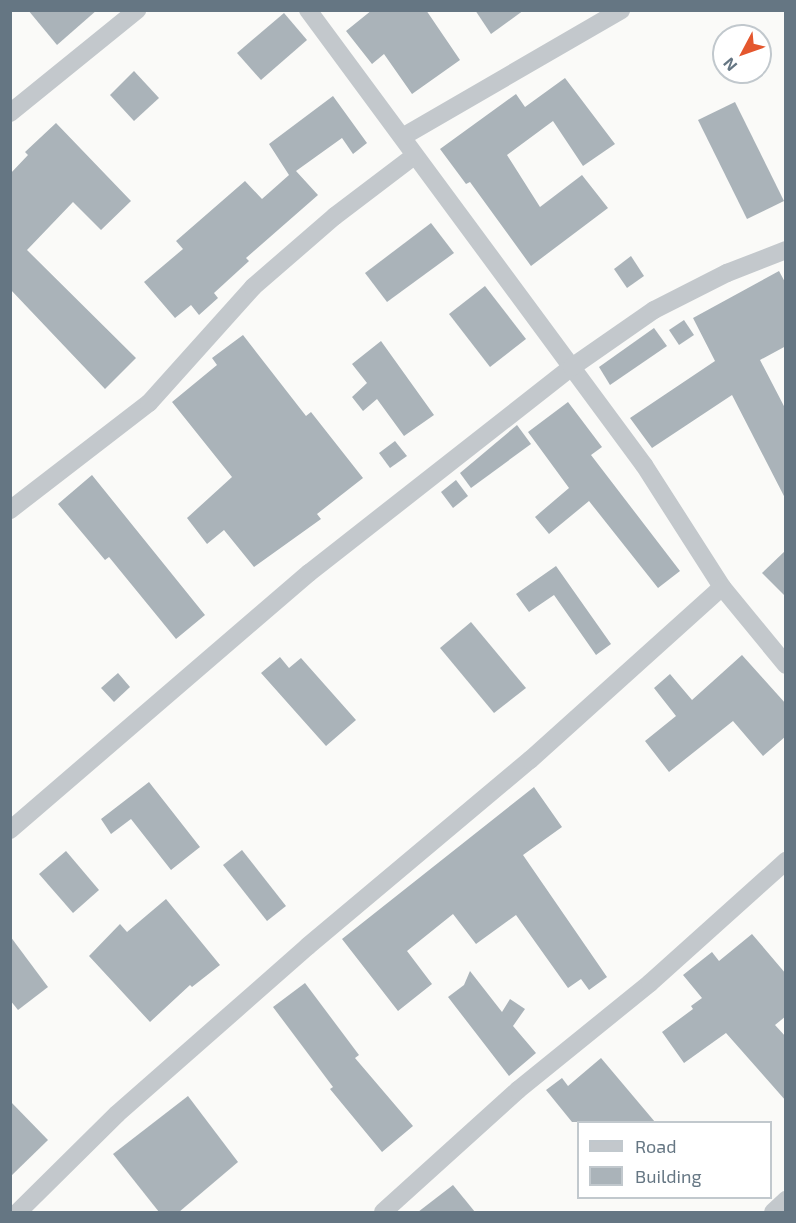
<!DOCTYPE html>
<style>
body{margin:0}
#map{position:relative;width:796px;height:1223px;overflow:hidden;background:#fafaf8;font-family:"Exo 2",sans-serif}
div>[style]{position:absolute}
.building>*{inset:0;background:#aab3b9}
.street>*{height:18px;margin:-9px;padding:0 9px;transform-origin:9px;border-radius:9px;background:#c3c8cc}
span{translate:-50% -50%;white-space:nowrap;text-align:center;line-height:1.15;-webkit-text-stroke:6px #fff;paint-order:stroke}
.frame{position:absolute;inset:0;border:12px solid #657683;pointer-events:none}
.legend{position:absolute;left:577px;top:1121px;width:195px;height:78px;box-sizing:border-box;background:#fff;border:2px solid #c1c8cd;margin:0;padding:8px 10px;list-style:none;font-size:18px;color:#657683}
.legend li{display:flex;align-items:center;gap:12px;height:30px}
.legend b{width:30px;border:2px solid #c1c8cd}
.north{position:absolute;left:712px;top:24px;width:60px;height:60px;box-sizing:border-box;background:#fff;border:2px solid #c1c8cd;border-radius:50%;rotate:229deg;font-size:16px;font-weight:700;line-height:24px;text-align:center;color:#657683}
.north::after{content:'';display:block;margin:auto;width:21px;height:27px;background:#e4572e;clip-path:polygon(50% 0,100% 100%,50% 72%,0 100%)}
</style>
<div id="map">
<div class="building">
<div style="clip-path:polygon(28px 10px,97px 10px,57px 45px)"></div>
<div style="clip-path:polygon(372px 10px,426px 10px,460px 60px,412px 94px,384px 54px,372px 64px,346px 31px)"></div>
<div style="clip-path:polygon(475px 10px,524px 10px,491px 34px)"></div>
<div style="clip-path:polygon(284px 13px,307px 40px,261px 80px,237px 53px)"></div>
<div style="clip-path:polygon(134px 71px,159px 98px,134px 121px,110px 95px)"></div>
<div style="clip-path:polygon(565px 78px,615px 144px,583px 166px,553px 121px,507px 155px,540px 207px,582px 175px,608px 208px,531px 266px,470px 182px,466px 184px,440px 149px,516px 94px,525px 107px)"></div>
<div style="clip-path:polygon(333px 96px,367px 143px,353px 154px,342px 138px,296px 171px,318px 195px,246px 258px,249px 261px,214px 293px,218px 298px,199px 315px,191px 305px,175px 318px,144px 282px,183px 249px,176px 241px,245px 181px,262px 199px,289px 175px,269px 144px)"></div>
<div style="clip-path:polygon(735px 102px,784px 201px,747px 219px,698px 120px)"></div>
<div style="clip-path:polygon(56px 123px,131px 201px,101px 230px,73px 202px,27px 250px,136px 358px,105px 389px,10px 289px,10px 174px,28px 155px,25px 152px)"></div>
<div style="clip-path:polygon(431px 223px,454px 253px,387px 302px,365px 273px)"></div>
<div style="clip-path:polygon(631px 256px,644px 276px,627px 288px,614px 269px)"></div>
<div style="clip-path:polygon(779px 271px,786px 284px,786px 346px,760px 360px,786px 410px,786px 500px,732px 395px,652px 448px,630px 418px,715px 361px,693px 318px)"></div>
<div style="clip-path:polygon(485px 286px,526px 339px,490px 367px,449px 314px)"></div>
<div style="clip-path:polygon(684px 320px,694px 335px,679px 345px,669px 330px)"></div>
<div style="clip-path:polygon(654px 328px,667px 346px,610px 385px,599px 367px)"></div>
<div style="clip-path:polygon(243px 335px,306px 416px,311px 412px,363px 478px,317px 514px,321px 519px,254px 567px,224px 530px,207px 544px,187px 518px,232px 477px,172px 402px,217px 365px,212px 358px)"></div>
<div style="clip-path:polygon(381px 341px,434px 415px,404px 436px,377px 399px,363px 411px,352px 397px,367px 383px,352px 364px)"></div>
<div style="clip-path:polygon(568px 402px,602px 447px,591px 455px,680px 571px,658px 588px,589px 501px,549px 534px,535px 517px,569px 488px,528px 432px)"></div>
<div style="clip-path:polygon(517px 425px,531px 444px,471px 488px,460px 473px)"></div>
<div style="clip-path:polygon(395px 441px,407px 456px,390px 468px,379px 453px)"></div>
<div style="clip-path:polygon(92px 475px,205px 615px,176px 639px,109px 557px,105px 560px,58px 504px)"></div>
<div style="clip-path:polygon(456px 480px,468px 496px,453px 508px,441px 492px)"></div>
<div style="clip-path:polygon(786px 550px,786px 597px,762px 573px)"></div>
<div style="clip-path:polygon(556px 566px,611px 644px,596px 655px,554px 595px,529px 612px,516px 594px)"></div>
<div style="clip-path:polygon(471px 622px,526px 688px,494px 713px,440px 648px)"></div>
<div style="clip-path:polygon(742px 655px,786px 704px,786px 736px,763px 756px,733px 721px,669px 772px,645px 741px,676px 716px,654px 688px,670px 674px,692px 700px)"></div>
<div style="clip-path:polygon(280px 657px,289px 668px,301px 658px,356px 720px,326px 746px,261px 673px)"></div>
<div style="clip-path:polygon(118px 673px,130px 687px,114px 702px,101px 688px)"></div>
<div style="clip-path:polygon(149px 782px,200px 847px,171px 870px,131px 819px,111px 834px,101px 819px)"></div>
<div style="clip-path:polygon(534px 787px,562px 827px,523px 855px,607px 977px,589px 990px,581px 979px,568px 988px,516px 915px,476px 944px,453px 914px,407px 951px,432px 984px,398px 1011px,342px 939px)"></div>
<div style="clip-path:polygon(242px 850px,286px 906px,267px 921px,223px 865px)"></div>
<div style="clip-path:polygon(66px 851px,99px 890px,73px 913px,39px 874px)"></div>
<div style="clip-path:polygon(166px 899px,220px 965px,192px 987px,190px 985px,150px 1022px,89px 956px,120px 924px,127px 932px)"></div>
<div style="clip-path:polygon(752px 934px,786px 974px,786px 1016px,775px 1025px,786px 1037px,786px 1101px,726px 1033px,684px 1063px,662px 1032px,693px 1009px,691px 1006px,702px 998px,683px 975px,712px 952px,719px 961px)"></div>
<div style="clip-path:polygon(10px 936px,48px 987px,18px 1010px,10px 1000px)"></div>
<div style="clip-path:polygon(470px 971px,502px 1012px,510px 999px,525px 1009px,513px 1026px,536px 1053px,509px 1076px,448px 997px,464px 985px)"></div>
<div style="clip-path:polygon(305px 983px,359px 1055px,355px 1058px,413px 1126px,382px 1152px,330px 1089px,333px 1087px,273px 1007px)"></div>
<div style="clip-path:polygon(601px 1058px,655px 1122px,572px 1122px,546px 1090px,562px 1078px,568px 1086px)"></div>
<div style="clip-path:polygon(188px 1096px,238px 1162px,179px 1212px,159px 1212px,113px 1154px)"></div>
<div style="clip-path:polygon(10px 1101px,48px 1140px,10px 1177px)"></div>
<div style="clip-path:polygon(453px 1185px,475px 1212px,418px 1212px)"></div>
</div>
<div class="street">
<div style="left:308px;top:10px;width:566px;rotate:53.56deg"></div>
<div style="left:644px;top:465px;width:145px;rotate:57.4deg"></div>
<div style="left:722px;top:587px;width:101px;rotate:50.6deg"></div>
<div style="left:10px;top:113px;width:164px;rotate:-39deg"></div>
<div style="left:404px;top:136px;width:251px;rotate:-30.1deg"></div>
<div style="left:10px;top:510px;width:175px;rotate:-37.6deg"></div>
<div style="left:149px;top:403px;width:156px;rotate:-48.1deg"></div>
<div style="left:253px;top:287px;width:108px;rotate:-40.9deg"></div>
<div style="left:335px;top:216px;width:99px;rotate:-37.2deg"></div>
<div style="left:10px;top:830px;width:394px;rotate:-40.7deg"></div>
<div style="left:309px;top:573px;width:334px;rotate:-38.1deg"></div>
<div style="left:572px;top:367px;width:100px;rotate:-34.8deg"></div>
<div style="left:654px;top:310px;width:82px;rotate:-26.9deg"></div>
<div style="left:727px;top:273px;width:63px;rotate:-21.3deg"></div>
<div style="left:18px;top:1212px;width:139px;rotate:-44.7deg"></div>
<div style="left:117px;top:1114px;width:254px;rotate:-41.3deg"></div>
<div style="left:308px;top:946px;width:290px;rotate:-40deg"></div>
<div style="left:530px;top:760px;width:258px;rotate:-42deg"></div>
<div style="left:383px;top:1212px;width:182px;rotate:-42.1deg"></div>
<div style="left:518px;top:1090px;width:170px;rotate:-39deg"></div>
<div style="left:650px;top:983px;width:183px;rotate:-41.9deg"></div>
<div style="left:773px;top:1212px;width:18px;rotate:-43deg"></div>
</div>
<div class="frame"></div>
<ul class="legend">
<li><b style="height:8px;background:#c3c8cc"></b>Road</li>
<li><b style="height:16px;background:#aab3b9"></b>Building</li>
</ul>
<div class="north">N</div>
</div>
